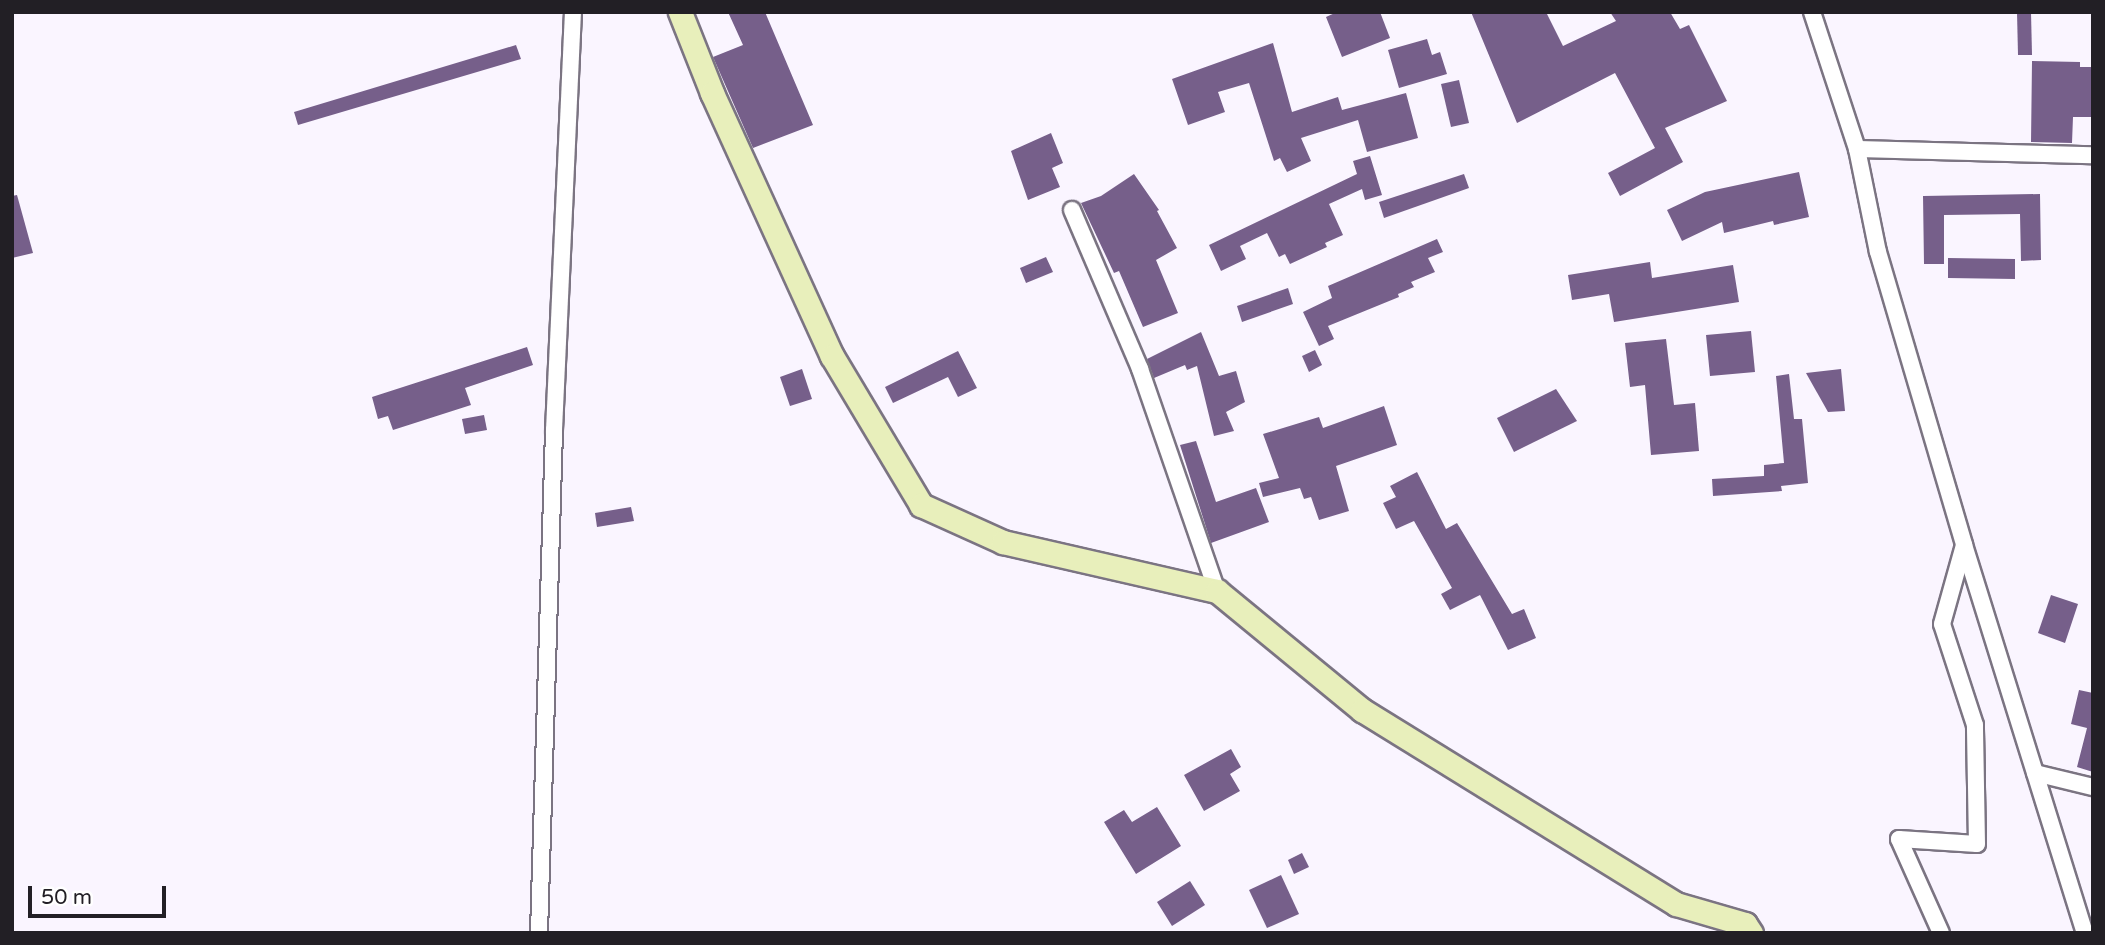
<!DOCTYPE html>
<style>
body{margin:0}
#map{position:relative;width:2105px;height:945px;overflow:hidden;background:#faf5ff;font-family:"Varela Round",sans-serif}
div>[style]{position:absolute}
.building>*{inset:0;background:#765f8a}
.roads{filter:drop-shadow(2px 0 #7b7482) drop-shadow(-2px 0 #7b7482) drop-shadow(0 2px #7b7482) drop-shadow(0 -2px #7b7482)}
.street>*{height:16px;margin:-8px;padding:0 8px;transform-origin:8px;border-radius:8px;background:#fff}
.secondary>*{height:23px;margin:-11.5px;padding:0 11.5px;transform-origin:11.5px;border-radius:11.5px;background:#e8efbb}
span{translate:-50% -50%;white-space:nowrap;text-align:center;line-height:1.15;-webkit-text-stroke:7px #fff;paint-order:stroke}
.frame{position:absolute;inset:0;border:14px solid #221f25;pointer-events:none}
.scale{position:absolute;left:28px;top:886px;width:138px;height:32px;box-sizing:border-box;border:4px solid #221f25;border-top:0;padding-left:9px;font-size:21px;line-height:24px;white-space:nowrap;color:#221f25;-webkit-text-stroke:5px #fff;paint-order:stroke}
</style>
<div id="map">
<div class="building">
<div style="clip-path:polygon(728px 12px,765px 12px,813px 125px,753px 148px,713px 57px,743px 45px)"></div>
<div style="clip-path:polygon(1337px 12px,1380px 12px,1390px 38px,1342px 57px,1326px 17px)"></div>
<div style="clip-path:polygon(1471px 12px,1546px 12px,1563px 46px,1616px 21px,1610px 12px,1670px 12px,1680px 29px,1689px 25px,1727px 101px,1665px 128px,1683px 162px,1620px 196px,1608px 173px,1655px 148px,1615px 73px,1517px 123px)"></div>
<div style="clip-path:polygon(2017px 12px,2031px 12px,2032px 55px,2018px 55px)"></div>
<div style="clip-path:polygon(1427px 39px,1432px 55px,1440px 52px,1447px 74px,1399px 88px,1388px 50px)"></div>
<div style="clip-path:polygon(1273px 43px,1292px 112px,1338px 97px,1342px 110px,1406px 93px,1418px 138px,1367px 152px,1358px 120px,1301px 138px,1311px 161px,1287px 172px,1280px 158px,1274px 161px,1249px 83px,1218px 92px,1225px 112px,1188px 125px,1172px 79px)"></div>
<div style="clip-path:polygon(516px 45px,521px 59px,298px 125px,294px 112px)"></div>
<div style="clip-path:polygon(2032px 61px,2080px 62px,2080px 67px,2093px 67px,2093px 117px,2073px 117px,2072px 143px,2031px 142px)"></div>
<div style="clip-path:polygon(1459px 80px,1469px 123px,1451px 127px,1441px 84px)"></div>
<div style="clip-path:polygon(1051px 133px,1063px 163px,1052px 168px,1060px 187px,1028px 200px,1011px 151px)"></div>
<div style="clip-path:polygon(1370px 156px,1382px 195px,1365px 200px,1362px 189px,1329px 204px,1343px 235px,1325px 243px,1327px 247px,1290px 264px,1285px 254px,1279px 257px,1267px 233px,1240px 246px,1246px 259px,1221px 271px,1209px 245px,1357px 174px,1353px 161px)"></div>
<div style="clip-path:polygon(1799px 172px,1809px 217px,1774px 225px,1773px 221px,1724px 233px,1722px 222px,1682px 241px,1667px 210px,1705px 192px)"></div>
<div style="clip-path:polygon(1134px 174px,1159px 210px,1157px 211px,1177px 248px,1156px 260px,1178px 313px,1143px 327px,1119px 271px,1114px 273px,1081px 203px,1101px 196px)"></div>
<div style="clip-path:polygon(1464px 174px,1469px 188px,1384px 218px,1379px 202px)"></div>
<div style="clip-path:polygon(2040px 194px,2041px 260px,2021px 261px,2020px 214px,1944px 215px,1944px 264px,1924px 264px,1923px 196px)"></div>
<div style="clip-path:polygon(17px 195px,33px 253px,12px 258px,12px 196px)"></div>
<div style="clip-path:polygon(1437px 239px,1443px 252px,1428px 258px,1435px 272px,1411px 282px,1414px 287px,1398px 294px,1399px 297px,1328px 326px,1334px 339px,1319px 346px,1303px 312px,1332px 298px,1328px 286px)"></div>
<div style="clip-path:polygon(1046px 257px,1053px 272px,1026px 283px,1020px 268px)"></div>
<div style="clip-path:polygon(1948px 258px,2015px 259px,2015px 279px,1948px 278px)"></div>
<div style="clip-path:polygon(1650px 262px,1652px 278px,1733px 265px,1739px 302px,1614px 322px,1609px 294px,1572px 300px,1568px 275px)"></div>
<div style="clip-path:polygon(1288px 288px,1293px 304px,1242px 322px,1237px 306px)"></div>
<div style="clip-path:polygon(1751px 331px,1755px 372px,1710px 376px,1706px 335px)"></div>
<div style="clip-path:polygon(1201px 332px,1219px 376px,1236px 371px,1245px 402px,1226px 412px,1234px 431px,1214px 436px,1197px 366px,1187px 370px,1185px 365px,1154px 378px,1147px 359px)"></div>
<div style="clip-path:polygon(1666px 339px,1674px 405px,1695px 403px,1699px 451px,1651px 455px,1645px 385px,1630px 387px,1625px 343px)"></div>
<div style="clip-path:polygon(527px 347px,533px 365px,465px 388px,471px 405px,393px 430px,388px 416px,378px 419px,372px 397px)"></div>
<div style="clip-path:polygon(1315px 350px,1322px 365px,1309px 372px,1302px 356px)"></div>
<div style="clip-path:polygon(958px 351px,977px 388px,958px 397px,948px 377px,893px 403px,885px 387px)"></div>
<div style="clip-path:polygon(802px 369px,812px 399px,790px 406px,780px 377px)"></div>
<div style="clip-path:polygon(1841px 369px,1845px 411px,1828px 412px,1806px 373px)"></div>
<div style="clip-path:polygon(1789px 374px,1794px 419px,1802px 419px,1808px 483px,1781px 486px,1782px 491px,1713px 496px,1712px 479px,1764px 476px,1764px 465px,1784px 463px,1776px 376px)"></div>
<div style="clip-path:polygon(1556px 389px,1577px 421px,1514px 452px,1497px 418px)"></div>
<div style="clip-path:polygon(1384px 406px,1397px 445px,1336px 466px,1349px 511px,1319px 520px,1311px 497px,1304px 499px,1300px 488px,1263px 497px,1259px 483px,1279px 478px,1263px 434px,1319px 417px,1323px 428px)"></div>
<div style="clip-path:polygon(484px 415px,487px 430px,465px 434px,462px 419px)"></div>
<div style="clip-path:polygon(1196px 441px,1216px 502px,1256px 488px,1269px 522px,1211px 543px,1180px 445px)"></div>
<div style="clip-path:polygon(1417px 472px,1446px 529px,1457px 523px,1512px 614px,1524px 609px,1536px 638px,1508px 650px,1480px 595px,1450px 610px,1441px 594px,1452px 588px,1414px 521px,1396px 529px,1383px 503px,1396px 497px,1390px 486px)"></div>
<div style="clip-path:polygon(631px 507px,634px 521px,597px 527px,595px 513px)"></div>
<div style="clip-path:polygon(2051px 595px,2078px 604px,2065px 643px,2038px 633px)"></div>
<div style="clip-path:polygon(2079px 690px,2093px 693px,2093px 772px,2077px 767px,2087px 728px,2071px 724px)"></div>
<div style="clip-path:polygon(1231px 749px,1241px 767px,1230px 774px,1240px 791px,1204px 811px,1184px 775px)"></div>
<div style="clip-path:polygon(1157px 807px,1181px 846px,1136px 874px,1104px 822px,1124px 810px,1132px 822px)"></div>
<div style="clip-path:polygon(1302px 853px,1309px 867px,1294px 874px,1288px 860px)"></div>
<div style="clip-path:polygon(1281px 875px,1299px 914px,1267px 928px,1249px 890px)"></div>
<div style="clip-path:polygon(1190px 881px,1205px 905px,1172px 926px,1157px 902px)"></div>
</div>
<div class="roads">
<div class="street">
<div style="left:1812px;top:12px;width:144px;rotate:71.8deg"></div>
<div style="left:1857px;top:149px;width:105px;rotate:78.5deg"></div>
<div style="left:1878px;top:252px;width:305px;rotate:73.6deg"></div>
<div style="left:1964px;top:545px;width:406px;rotate:72.7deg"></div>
<div style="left:1857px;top:149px;width:236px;rotate:1.5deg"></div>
<div style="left:1072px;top:210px;width:173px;rotate:66.8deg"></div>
<div style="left:1140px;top:369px;width:235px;rotate:70.9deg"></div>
<div style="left:2035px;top:773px;width:60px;rotate:13.6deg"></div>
<div style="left:539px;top:933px;width:503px;rotate:-88.29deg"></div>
<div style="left:554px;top:430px;width:418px;rotate:-87.4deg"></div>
<div style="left:1941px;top:933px;width:103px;rotate:-114.1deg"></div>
<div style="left:1899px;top:839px;width:78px;rotate:3.7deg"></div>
<div style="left:1977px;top:844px;width:119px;rotate:-91deg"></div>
<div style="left:1975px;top:725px;width:106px;rotate:-108.1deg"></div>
<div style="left:1942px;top:624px;width:82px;rotate:-74.4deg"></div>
</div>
<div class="secondary">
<div style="left:680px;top:12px;width:87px;rotate:68.4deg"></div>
<div style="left:712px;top:93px;width:289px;rotate:65.5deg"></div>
<div style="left:832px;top:356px;width:174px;rotate:59.1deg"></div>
<div style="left:921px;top:505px;width:90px;rotate:24.3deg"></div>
<div style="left:1003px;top:542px;width:220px;rotate:12.9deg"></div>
<div style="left:1217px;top:591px;width:188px;rotate:39.4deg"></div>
<div style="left:1362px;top:710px;width:369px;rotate:31.7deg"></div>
<div style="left:1676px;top:904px;width:72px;rotate:16.2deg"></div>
<div style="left:1745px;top:924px;width:11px;rotate:56deg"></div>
</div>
</div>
<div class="frame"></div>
<div class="scale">50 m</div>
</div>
